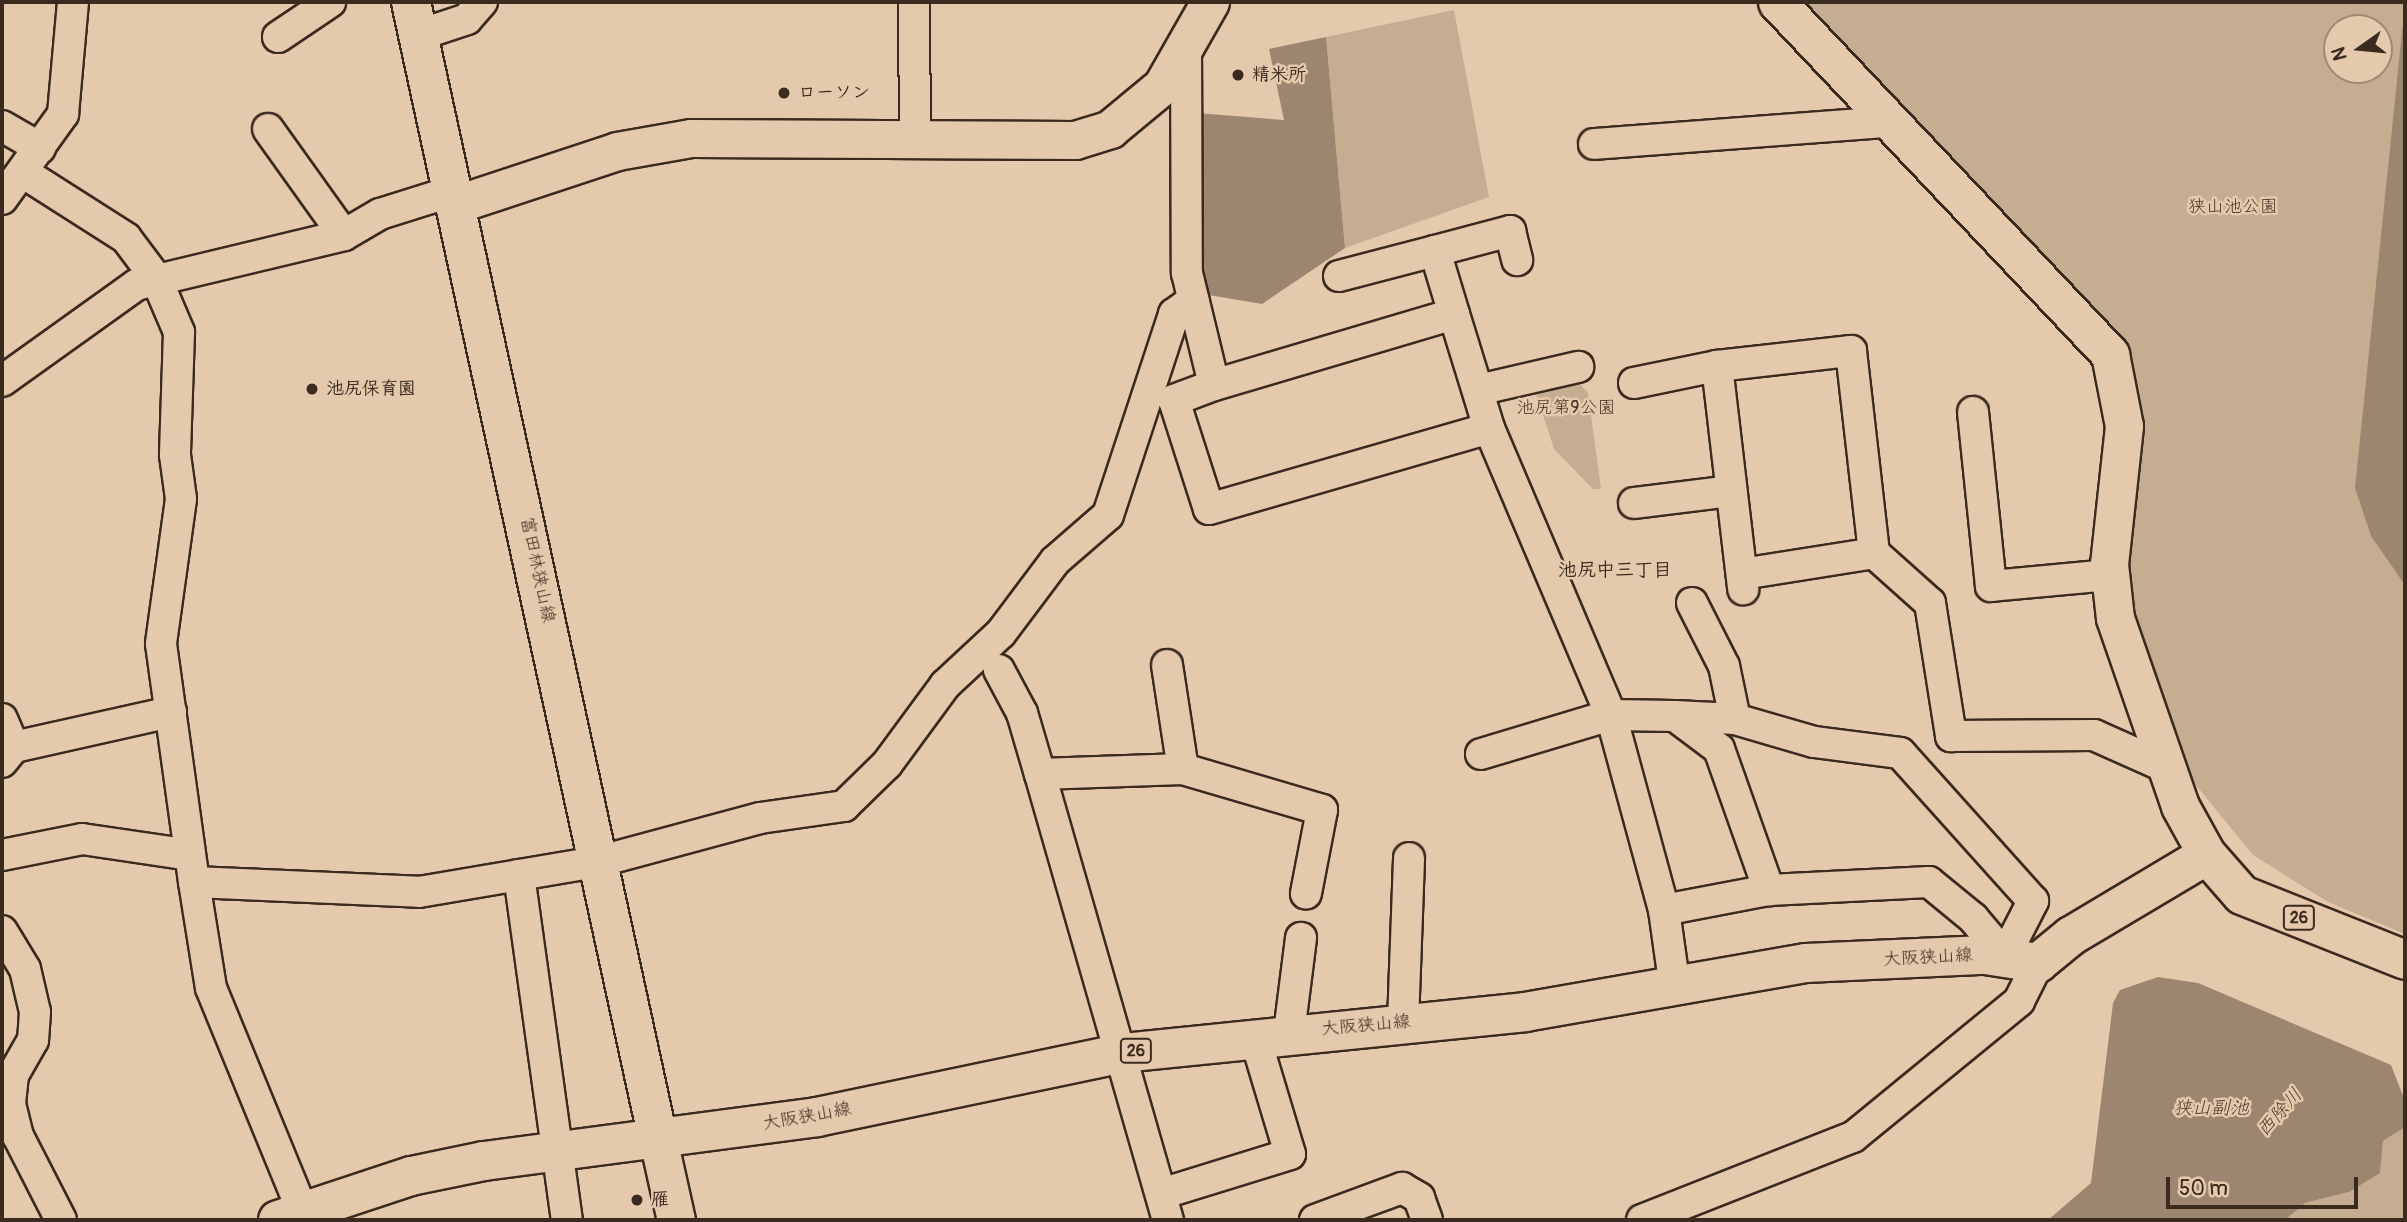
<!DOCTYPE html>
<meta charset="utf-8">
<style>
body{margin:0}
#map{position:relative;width:2407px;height:1222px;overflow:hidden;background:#e4c9ac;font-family:Pangolin,"Klee One",sans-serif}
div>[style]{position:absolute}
.green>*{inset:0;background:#c5ad92}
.water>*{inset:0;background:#9d8670}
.roads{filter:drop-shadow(2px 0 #3b2a1e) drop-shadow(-2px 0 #3b2a1e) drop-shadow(0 2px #3b2a1e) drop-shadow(0 -2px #3b2a1e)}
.minor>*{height:30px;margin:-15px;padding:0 15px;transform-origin:15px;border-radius:15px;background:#e4c9ac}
.tertiary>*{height:37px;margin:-18.5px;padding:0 18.5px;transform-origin:18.5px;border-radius:18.5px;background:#e4c9ac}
.secondary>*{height:38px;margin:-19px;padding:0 19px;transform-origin:19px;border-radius:19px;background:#e4c9ac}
.primary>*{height:38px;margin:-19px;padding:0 19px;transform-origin:19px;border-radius:19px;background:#e4c9ac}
.dots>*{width:19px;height:19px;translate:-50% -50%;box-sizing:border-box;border:4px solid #e4c9ac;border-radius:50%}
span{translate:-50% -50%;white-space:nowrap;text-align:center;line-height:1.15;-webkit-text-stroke:5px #e4c9ac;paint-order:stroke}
.shield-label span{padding:2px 5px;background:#e4c9ac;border:2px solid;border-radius:5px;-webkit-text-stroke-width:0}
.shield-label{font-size:16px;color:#3b2a1e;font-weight:700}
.poi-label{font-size:18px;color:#3b2a1e;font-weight:700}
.left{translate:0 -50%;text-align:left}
.park-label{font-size:18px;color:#49372a}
.street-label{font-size:18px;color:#3b2a1e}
.neighbourhood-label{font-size:19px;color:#3b2a1e;font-weight:700}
.water-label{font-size:19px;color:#4f3c2e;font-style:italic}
.frame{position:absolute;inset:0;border:4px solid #3b2a1e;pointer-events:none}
.north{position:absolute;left:2323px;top:14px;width:70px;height:70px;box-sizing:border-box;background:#e4c9ac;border:2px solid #a08973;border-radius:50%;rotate:255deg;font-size:19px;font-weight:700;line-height:28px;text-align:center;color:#3b2a1e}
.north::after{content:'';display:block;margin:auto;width:24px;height:32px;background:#3b2a1e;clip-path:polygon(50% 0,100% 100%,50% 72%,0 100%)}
.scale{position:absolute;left:2166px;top:1177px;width:192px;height:32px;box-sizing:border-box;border:4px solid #3b2a1e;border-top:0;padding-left:9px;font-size:21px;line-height:24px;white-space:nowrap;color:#3b2a1e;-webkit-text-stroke:5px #e4c9ac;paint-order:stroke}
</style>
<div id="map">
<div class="green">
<div style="clip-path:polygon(evenodd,1801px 2px,2405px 2px,2405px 934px,2328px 902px,2253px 855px,2195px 784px,2130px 628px,2129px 359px,2083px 296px,1801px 2px,2337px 28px,2379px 28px,2379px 70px,2337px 70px,2337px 28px)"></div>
<div style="clip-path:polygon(1454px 10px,1489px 197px,1345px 248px,1326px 37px)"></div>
<div style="clip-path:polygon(1575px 379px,1588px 393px,1601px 489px,1593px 489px,1554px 449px,1534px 387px)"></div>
<div style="clip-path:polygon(2405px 1127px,2405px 1220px,2285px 1220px,2305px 1203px,2349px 1192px,2379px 1173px,2383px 1141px)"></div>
</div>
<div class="water">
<div style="clip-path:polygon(2405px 3px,2405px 585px,2371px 536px,2355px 488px)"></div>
<div style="clip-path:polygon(1326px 37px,1345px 248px,1262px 304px,1191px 292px,1184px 112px,1284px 120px,1269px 49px)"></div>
<div style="clip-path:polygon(2158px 977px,2198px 983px,2391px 1065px,2405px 1101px,2405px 1127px,2383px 1141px,2380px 1173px,2349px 1192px,2305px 1203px,2285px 1220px,2048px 1220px,2091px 1183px,2113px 1003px,2120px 990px)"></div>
</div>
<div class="roads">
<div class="minor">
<div style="left:914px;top:2px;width:138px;rotate:89.6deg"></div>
<div style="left:422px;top:34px;width:47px;rotate:-18.4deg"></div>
<div style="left:467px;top:19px;width:23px;rotate:-49deg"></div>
<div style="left:278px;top:37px;width:63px;rotate:-33.9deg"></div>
<div style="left:1186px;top:43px;width:230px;rotate:89.8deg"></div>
<div style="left:1187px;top:273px;width:115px;rotate:76.4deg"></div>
<div style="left:1214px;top:385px;width:250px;rotate:-16.5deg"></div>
<div style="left:1454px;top:314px;width:66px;rotate:-106.8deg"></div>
<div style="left:1435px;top:251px;width:78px;rotate:-14.9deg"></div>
<div style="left:1510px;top:231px;width:30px;rotate:76deg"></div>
<div style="left:2px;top:126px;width:44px;rotate:30.1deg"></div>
<div style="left:268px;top:129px;width:130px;rotate:54.4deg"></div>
<div style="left:1594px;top:144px;width:293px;rotate:-4.3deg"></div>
<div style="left:24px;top:173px;width:121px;rotate:32.5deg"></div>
<div style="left:126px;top:238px;width:50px;rotate:53.1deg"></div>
<div style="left:156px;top:278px;width:59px;rotate:66.9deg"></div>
<div style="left:179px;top:332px;width:123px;rotate:91.9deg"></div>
<div style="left:175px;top:455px;width:44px;rotate:82.2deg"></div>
<div style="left:181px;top:499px;width:146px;rotate:97.9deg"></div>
<div style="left:161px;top:644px;width:240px;rotate:82.1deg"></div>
<div style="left:194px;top:882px;width:107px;rotate:80.9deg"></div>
<div style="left:211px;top:988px;width:242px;rotate:67.7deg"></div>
<div style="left:2px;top:199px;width:105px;rotate:-54.3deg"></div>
<div style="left:63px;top:114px;width:112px;rotate:-84.9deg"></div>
<div style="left:1339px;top:276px;width:99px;rotate:-14.6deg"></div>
<div style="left:1717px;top:366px;width:225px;rotate:83.3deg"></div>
<div style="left:2px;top:381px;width:165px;rotate:-35.6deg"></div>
<div style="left:136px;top:285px;width:214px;rotate:-13.5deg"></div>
<div style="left:344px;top:235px;width:42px;rotate:-30.3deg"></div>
<div style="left:380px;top:214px;width:80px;rotate:-17.5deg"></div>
<div style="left:1634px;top:383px;width:85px;rotate:-11.6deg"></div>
<div style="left:1717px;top:366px;width:135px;rotate:-6.4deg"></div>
<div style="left:1851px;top:351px;width:203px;rotate:83.5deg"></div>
<div style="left:1874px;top:553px;width:75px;rotate:41.8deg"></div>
<div style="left:1930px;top:603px;width:135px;rotate:81deg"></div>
<div style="left:1951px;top:736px;width:143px;rotate:-0.4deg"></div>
<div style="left:2094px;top:735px;width:81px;rotate:24deg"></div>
<div style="left:1214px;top:385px;width:43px;rotate:159.4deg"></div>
<div style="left:1174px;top:400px;width:114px;rotate:72.2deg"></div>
<div style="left:1209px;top:509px;width:291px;rotate:-16.1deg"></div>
<div style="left:1489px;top:428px;width:119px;rotate:-107.1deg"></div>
<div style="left:1478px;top:390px;width:103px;rotate:-13deg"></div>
<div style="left:1973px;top:412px;width:175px;rotate:84.1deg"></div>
<div style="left:1991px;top:586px;width:120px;rotate:-5.3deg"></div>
<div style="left:1489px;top:428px;width:312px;rotate:67deg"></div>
<div style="left:1611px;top:715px;width:202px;rotate:74.8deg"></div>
<div style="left:1664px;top:910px;width:79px;rotate:82deg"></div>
<div style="left:1634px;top:503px;width:98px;rotate:-7.1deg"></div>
<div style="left:1742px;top:574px;width:134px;rotate:-9deg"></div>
<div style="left:1692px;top:603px;width:71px;rotate:63.1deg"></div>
<div style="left:1724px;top:666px;width:54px;rotate:78.3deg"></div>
<div style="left:1167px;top:665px;width:105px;rotate:81.3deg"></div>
<div style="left:999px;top:670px;width:49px;rotate:61.9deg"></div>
<div style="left:1022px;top:713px;width:64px;rotate:73.6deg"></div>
<div style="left:1040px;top:774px;width:143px;rotate:-2deg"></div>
<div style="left:1183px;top:769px;width:145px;rotate:16.4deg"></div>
<div style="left:1322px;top:810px;width:85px;rotate:100.9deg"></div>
<div style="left:2px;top:719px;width:30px;rotate:67deg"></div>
<div style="left:14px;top:747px;width:19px;rotate:129deg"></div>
<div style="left:14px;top:747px;width:161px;rotate:-12.6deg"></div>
<div style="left:1481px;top:754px;width:136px;rotate:-16.7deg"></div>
<div style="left:1611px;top:715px;width:64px;rotate:0.9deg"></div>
<div style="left:1675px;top:716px;width:55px;rotate:36.9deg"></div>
<div style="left:1719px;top:749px;width:150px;rotate:70.5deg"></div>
<div style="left:1769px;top:890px;width:160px;rotate:-2.9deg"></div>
<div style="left:1929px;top:882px;width:57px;rotate:39.3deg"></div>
<div style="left:1973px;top:918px;width:50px;rotate:49.9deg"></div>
<div style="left:2005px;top:956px;width:62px;rotate:-63deg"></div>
<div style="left:2033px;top:901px;width:199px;rotate:-131.9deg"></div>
<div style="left:1900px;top:753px;width:87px;rotate:-172.7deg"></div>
<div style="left:1814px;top:742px;width:82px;rotate:-163.8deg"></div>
<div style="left:1735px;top:719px;width:60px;rotate:-177.1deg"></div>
<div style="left:1040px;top:774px;width:464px;rotate:74deg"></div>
<div style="left:2px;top:855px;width:82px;rotate:-11.3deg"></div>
<div style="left:82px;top:839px;width:109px;rotate:8.4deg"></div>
<div style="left:519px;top:875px;width:348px;rotate:82.1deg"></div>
<div style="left:194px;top:882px;width:225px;rotate:2.5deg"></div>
<div style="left:419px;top:892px;width:181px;rotate:-9.6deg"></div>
<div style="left:597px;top:862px;width:169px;rotate:-15.1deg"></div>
<div style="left:760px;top:818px;width:85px;rotate:-8.1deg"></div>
<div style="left:844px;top:806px;width:60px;rotate:-44.3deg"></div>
<div style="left:887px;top:764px;width:98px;rotate:-53.7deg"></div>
<div style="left:945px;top:685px;width:76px;rotate:-42.9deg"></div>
<div style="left:1001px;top:633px;width:90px;rotate:-53.1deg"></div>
<div style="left:1055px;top:561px;width:70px;rotate:-41deg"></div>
<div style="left:1108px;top:515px;width:212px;rotate:-71.8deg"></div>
<div style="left:1174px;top:314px;width:24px;rotate:-36deg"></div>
<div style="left:1664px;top:910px;width:107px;rotate:-10.8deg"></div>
<div style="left:2px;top:931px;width:44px;rotate:58.8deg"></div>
<div style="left:25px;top:969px;width:44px;rotate:76.9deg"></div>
<div style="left:35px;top:1012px;width:28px;rotate:94deg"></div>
<div style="left:33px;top:1040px;width:40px;rotate:119.7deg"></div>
<div style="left:13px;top:1075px;width:29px;rotate:96deg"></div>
<div style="left:10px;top:1104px;width:33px;rotate:76deg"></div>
<div style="left:18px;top:1136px;width:94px;rotate:62.9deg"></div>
<div style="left:1403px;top:1023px;width:165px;rotate:-87.9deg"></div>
<div style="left:1289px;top:1033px;width:96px;rotate:-82.8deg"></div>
<div style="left:1161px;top:1194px;width:135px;rotate:-17.2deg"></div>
<div style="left:1290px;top:1154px;width:122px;rotate:-106.7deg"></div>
<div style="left:1315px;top:1220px;width:93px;rotate:-20.2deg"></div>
<div style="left:1402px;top:1188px;width:20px;rotate:30deg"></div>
<div style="left:1419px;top:1198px;width:23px;rotate:70deg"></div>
<div style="left:1642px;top:1220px;width:227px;rotate:-21.5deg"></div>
<div style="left:1853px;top:1137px;width:215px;rotate:-39.3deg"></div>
<div style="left:2019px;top:1001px;width:42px;rotate:-63.4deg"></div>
</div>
<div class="tertiary">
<div style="left:1777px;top:2px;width:485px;rotate:46.6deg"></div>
<div style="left:2110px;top:354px;width:73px;rotate:79deg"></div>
<div style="left:2124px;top:426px;width:139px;rotate:96.2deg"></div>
<div style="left:2109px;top:564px;width:54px;rotate:83.7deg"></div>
<div style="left:2115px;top:618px;width:199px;rotate:70.9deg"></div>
<div style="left:2180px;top:806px;width:56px;rotate:61.1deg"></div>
<div style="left:460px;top:203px;width:165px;rotate:-18.3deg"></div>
<div style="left:617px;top:151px;width:75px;rotate:-10deg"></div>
<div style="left:691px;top:138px;width:384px;rotate:0.3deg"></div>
<div style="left:1075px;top:140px;width:37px;rotate:-17deg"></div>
<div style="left:1110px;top:129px;width:67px;rotate:-39.6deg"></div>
<div style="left:1162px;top:86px;width:97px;rotate:-60.3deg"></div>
<div style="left:658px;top:1139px;width:83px;rotate:77.5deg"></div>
</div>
<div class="secondary">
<div style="left:411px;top:2px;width:1164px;rotate:77.74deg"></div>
</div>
<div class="primary">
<div style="left:278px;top:1220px;width:140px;rotate:-18.3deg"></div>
<div style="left:411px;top:1176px;width:75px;rotate:-11.6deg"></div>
<div style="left:484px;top:1161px;width:336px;rotate:-7.5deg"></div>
<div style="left:817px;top:1117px;width:313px;rotate:-11.8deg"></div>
<div style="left:1123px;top:1053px;width:404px;rotate:-5.8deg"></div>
<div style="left:1525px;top:1012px;width:285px;rotate:-9.9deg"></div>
<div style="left:1806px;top:963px;width:179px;rotate:-2.6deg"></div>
<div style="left:1985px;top:955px;width:54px;rotate:8.6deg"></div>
<div style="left:2038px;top:963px;width:43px;rotate:-39.3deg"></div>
<div style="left:2071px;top:936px;width:158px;rotate:-30.8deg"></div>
<div style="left:2207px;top:855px;width:53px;rotate:48.8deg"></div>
<div style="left:2242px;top:895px;width:175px;rotate:21.7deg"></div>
</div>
</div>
<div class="dots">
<div style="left:1238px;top:75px;background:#3b2a1e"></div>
<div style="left:784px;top:93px;background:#3b2a1e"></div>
<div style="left:312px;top:389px;background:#3b2a1e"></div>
<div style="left:637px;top:1200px;background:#3b2a1e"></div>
</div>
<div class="shield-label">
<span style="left:2299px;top:918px">26</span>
<span style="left:1136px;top:1051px">26</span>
</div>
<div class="poi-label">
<span class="left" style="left:1252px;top:75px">精米所</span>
<span class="left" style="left:798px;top:93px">ローソン</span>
<span class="left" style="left:326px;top:389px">池尻保育園</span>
<span class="left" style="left:651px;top:1200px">雁</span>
</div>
<div class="park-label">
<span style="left:2233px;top:207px">狭山池公園</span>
<span style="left:1566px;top:408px">池尻第9公園</span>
</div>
<div class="street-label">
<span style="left:537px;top:570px;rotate:78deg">富田林狭山線</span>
<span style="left:1928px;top:958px;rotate:-3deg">大阪狭山線</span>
<span style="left:1366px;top:1026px;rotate:-5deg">大阪狭山線</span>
<span style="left:807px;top:1117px;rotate:-10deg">大阪狭山線</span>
</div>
<div class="neighbourhood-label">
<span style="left:1615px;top:571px">池尻中三丁目</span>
</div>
<div class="water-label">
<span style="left:2211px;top:1109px">狭山副池</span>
<span style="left:2280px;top:1113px;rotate:-48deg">西除川</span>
</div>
<div class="frame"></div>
<div class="north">N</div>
<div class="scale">50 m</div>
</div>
